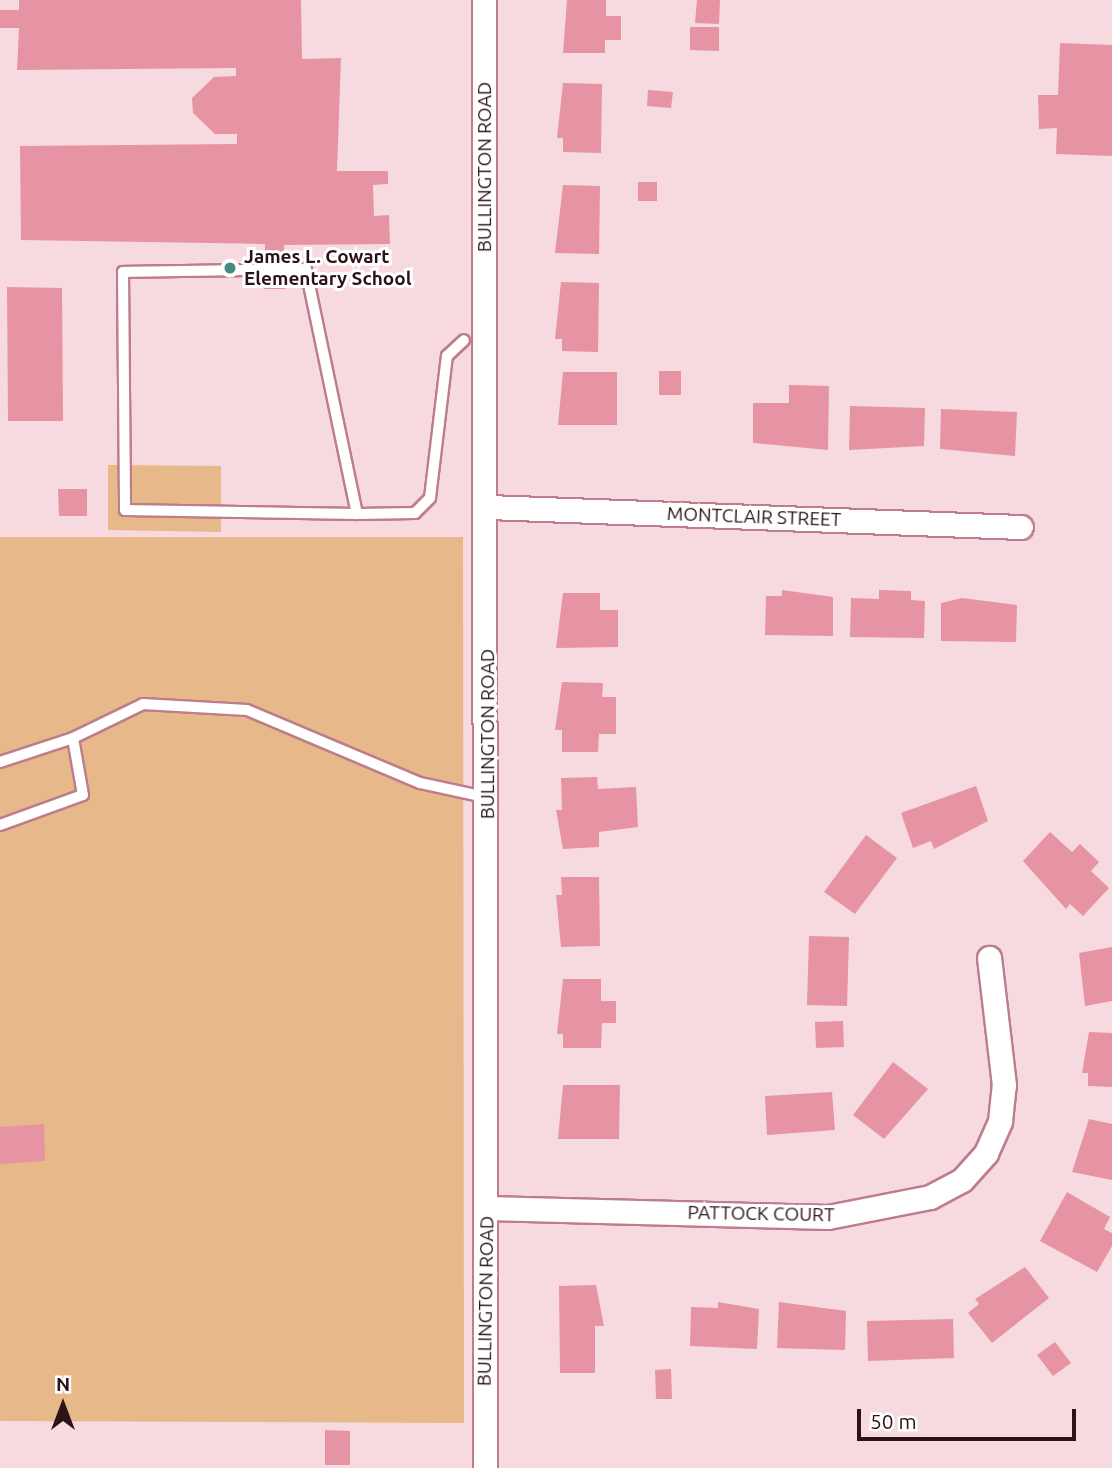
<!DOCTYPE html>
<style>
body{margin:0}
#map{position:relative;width:1112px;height:1468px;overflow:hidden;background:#f7dadf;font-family:Ubuntu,sans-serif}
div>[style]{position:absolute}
.green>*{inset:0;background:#e7b88a}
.building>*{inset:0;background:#e693a4}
.roads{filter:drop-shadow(2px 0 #bd7d8a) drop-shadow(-2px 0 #bd7d8a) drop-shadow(0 2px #bd7d8a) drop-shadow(0 -2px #bd7d8a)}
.service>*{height:10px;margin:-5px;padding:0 5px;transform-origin:5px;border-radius:5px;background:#fff}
.minor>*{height:23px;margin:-11.5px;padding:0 11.5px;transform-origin:11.5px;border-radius:11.5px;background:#fff}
.dots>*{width:19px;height:19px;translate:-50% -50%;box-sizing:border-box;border:4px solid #fff;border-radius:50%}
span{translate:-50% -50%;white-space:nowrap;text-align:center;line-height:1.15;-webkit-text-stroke:6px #fff;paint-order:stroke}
.street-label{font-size:19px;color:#2b1318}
.poi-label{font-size:19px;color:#2b1318;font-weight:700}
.left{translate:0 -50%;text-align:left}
.north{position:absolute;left:28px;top:1370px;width:70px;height:70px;-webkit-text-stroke:5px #fff;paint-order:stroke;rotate:0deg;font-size:19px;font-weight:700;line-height:28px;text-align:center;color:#2b1318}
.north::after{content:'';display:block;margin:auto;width:24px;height:32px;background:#2b1318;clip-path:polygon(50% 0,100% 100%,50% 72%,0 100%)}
.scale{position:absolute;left:857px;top:1409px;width:219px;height:32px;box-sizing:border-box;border:4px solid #2b1318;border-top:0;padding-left:9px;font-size:21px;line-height:24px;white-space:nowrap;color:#2b1318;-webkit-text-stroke:5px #fff;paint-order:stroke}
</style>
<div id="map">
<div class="green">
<div style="clip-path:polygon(108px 465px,221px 466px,221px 532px,108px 530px)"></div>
<div style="clip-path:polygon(0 537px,463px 537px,464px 1423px,0 1421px)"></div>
</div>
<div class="building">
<div style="clip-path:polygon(19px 0,301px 0,302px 59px,341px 58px,337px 171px,388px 171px,388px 184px,373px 185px,374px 216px,389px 215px,390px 244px,284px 245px,285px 289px,264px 289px,265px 244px,21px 240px,20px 146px,237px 144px,237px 134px,215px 134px,193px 113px,192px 98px,214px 77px,236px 76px,236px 68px,17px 70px,19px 28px,0 28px,0 10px,19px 10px)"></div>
<div style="clip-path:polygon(567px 0,606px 0,606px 16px,621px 16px,621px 40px,605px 40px,605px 53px,563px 53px)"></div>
<div style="clip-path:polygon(697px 0,720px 0,719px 24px,695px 23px)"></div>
<div style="clip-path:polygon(690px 27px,719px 27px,719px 51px,690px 50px)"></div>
<div style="clip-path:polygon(1060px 43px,1112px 45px,1112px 156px,1056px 154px,1057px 128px,1039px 129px,1038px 95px,1058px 95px)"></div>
<div style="clip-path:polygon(563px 83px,602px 84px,601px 153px,563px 152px,563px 138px,557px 138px)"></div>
<div style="clip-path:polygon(648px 90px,673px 92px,671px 108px,647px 106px)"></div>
<div style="clip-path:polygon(638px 182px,657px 182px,657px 201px,638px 201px)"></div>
<div style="clip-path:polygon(563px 185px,600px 186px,599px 254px,555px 253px)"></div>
<div style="clip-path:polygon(561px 282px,599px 283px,598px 352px,562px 351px,562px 339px,555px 339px)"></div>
<div style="clip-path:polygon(7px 287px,62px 288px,63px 421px,8px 421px)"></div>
<div style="clip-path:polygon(659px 371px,681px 371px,681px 395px,659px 395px)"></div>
<div style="clip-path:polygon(563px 372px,617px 372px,617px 425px,558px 425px)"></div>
<div style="clip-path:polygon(789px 385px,829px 386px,828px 450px,753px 443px,753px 403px,789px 403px)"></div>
<div style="clip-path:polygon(850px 406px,925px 408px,924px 446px,849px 450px)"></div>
<div style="clip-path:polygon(941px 409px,1017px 412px,1015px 456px,940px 449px)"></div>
<div style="clip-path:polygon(58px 489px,87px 489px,87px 516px,59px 516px)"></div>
<div style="clip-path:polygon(782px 590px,833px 597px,833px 636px,765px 635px,766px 596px,782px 596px)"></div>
<div style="clip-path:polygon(879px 590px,911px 591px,911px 600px,925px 601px,924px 638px,850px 637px,851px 598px,879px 599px)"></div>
<div style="clip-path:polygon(563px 593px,600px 593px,600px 610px,618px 610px,618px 647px,556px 648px)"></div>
<div style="clip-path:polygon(962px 598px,1017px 605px,1016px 642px,941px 641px,941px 603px)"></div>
<div style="clip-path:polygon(562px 682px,603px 683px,602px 697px,616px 697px,616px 734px,599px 734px,598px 752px,562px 752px,562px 730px,555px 730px)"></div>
<div style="clip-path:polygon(597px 777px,598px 789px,636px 787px,638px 827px,599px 832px,599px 847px,563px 849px,556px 810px,562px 810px,561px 778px)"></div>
<div style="clip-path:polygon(976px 786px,988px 821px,934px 849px,931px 841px,913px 848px,901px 813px)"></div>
<div style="clip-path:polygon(1050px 832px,1072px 852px,1080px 844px,1099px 862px,1091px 871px,1109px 888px,1083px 916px,1070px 904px,1066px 909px,1023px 861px)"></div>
<div style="clip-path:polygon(866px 835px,897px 858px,855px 914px,824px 892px)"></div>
<div style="clip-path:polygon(561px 877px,599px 877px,600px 946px,561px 947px,556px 895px,562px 895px)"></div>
<div style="clip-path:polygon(809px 936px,849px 937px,847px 1006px,807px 1005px)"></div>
<div style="clip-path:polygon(1112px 947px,1112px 1001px,1085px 1006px,1079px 953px)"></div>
<div style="clip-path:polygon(563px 979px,601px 979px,601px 1001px,616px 1001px,616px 1023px,602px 1023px,601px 1048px,563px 1048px,563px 1034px,557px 1034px)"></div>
<div style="clip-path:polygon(843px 1021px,844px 1047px,816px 1048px,815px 1022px)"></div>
<div style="clip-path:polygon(1089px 1032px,1112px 1033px,1112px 1087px,1088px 1086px,1088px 1073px,1082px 1073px)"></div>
<div style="clip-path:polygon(893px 1062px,928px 1089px,884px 1139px,853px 1115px)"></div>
<div style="clip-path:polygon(563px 1085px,620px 1085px,619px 1139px,558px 1139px)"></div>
<div style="clip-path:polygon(832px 1092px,835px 1130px,767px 1135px,765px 1096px)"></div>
<div style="clip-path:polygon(1089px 1119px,1112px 1124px,1112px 1180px,1072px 1172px)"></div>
<div style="clip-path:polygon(44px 1124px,45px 1161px,0 1164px,0 1127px)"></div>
<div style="clip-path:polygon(1067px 1192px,1110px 1217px,1104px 1229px,1112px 1233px,1112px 1246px,1097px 1272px,1040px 1241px)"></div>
<div style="clip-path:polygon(1025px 1267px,1049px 1298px,992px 1343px,968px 1313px,979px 1304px,975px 1299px)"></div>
<div style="clip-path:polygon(596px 1285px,604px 1326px,595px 1326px,595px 1373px,560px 1373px,559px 1286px)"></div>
<div style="clip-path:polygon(718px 1302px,759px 1309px,757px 1349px,690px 1346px,691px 1307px,718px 1308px)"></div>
<div style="clip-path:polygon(779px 1302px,846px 1311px,845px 1350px,777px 1348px)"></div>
<div style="clip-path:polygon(953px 1319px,954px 1358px,868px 1361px,867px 1321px)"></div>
<div style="clip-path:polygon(1055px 1342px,1071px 1363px,1053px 1376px,1037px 1355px)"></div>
<div style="clip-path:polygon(671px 1369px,672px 1399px,656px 1399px,655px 1370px)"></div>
<div style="clip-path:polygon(325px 1430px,350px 1431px,350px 1465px,325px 1465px)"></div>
</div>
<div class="roads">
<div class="service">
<div style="left:357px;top:514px;width:250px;rotate:-101.8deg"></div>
<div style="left:306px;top:269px;width:183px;rotate:179.1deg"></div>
<div style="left:123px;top:272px;width:238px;rotate:89.5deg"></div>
<div style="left:125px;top:510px;width:232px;rotate:1deg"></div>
<div style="left:357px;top:514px;width:58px;rotate:-1deg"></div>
<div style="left:415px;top:513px;width:21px;rotate:-45deg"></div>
<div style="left:430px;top:498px;width:143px;rotate:-83.2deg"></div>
<div style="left:447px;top:356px;width:23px;rotate:-43deg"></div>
<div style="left:0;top:762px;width:77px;rotate:-18.2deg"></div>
<div style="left:73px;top:738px;width:78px;rotate:-25.9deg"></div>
<div style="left:143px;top:704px;width:104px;rotate:3.3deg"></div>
<div style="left:247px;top:710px;width:188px;rotate:22.9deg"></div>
<div style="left:420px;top:783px;width:66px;rotate:12.2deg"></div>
<div style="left:0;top:825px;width:88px;rotate:-19.9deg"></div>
<div style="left:83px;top:795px;width:58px;rotate:-100deg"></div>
</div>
<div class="minor">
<div style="left:484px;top:0;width:1468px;rotate:89.96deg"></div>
<div style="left:488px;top:507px;width:533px;rotate:2.15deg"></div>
<div style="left:487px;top:1208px;width:341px;rotate:1.5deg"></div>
<div style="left:828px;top:1217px;width:104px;rotate:-11.1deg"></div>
<div style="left:930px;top:1197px;width:36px;rotate:-28deg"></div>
<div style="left:962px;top:1180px;width:36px;rotate:-48deg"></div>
<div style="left:986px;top:1153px;width:35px;rotate:-66deg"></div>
<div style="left:1000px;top:1121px;width:36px;rotate:-84deg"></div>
<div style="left:1004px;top:1085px;width:128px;rotate:-96.7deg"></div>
</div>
</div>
<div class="dots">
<div style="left:230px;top:268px;background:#448b83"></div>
</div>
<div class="street-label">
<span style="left:485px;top:167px;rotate:-90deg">BULLINGTON ROAD</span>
<span style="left:754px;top:517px;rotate:2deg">MONTCLAIR STREET</span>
<span style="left:488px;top:734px;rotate:-90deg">BULLINGTON ROAD</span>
<span style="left:761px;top:1214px;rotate:1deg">PATTOCK COURT</span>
<span style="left:486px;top:1301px;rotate:-89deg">BULLINGTON ROAD</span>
</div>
<div class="poi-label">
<span class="left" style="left:244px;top:268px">James L. Cowart<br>Elementary School</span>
</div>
<div class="north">N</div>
<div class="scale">50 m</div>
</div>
